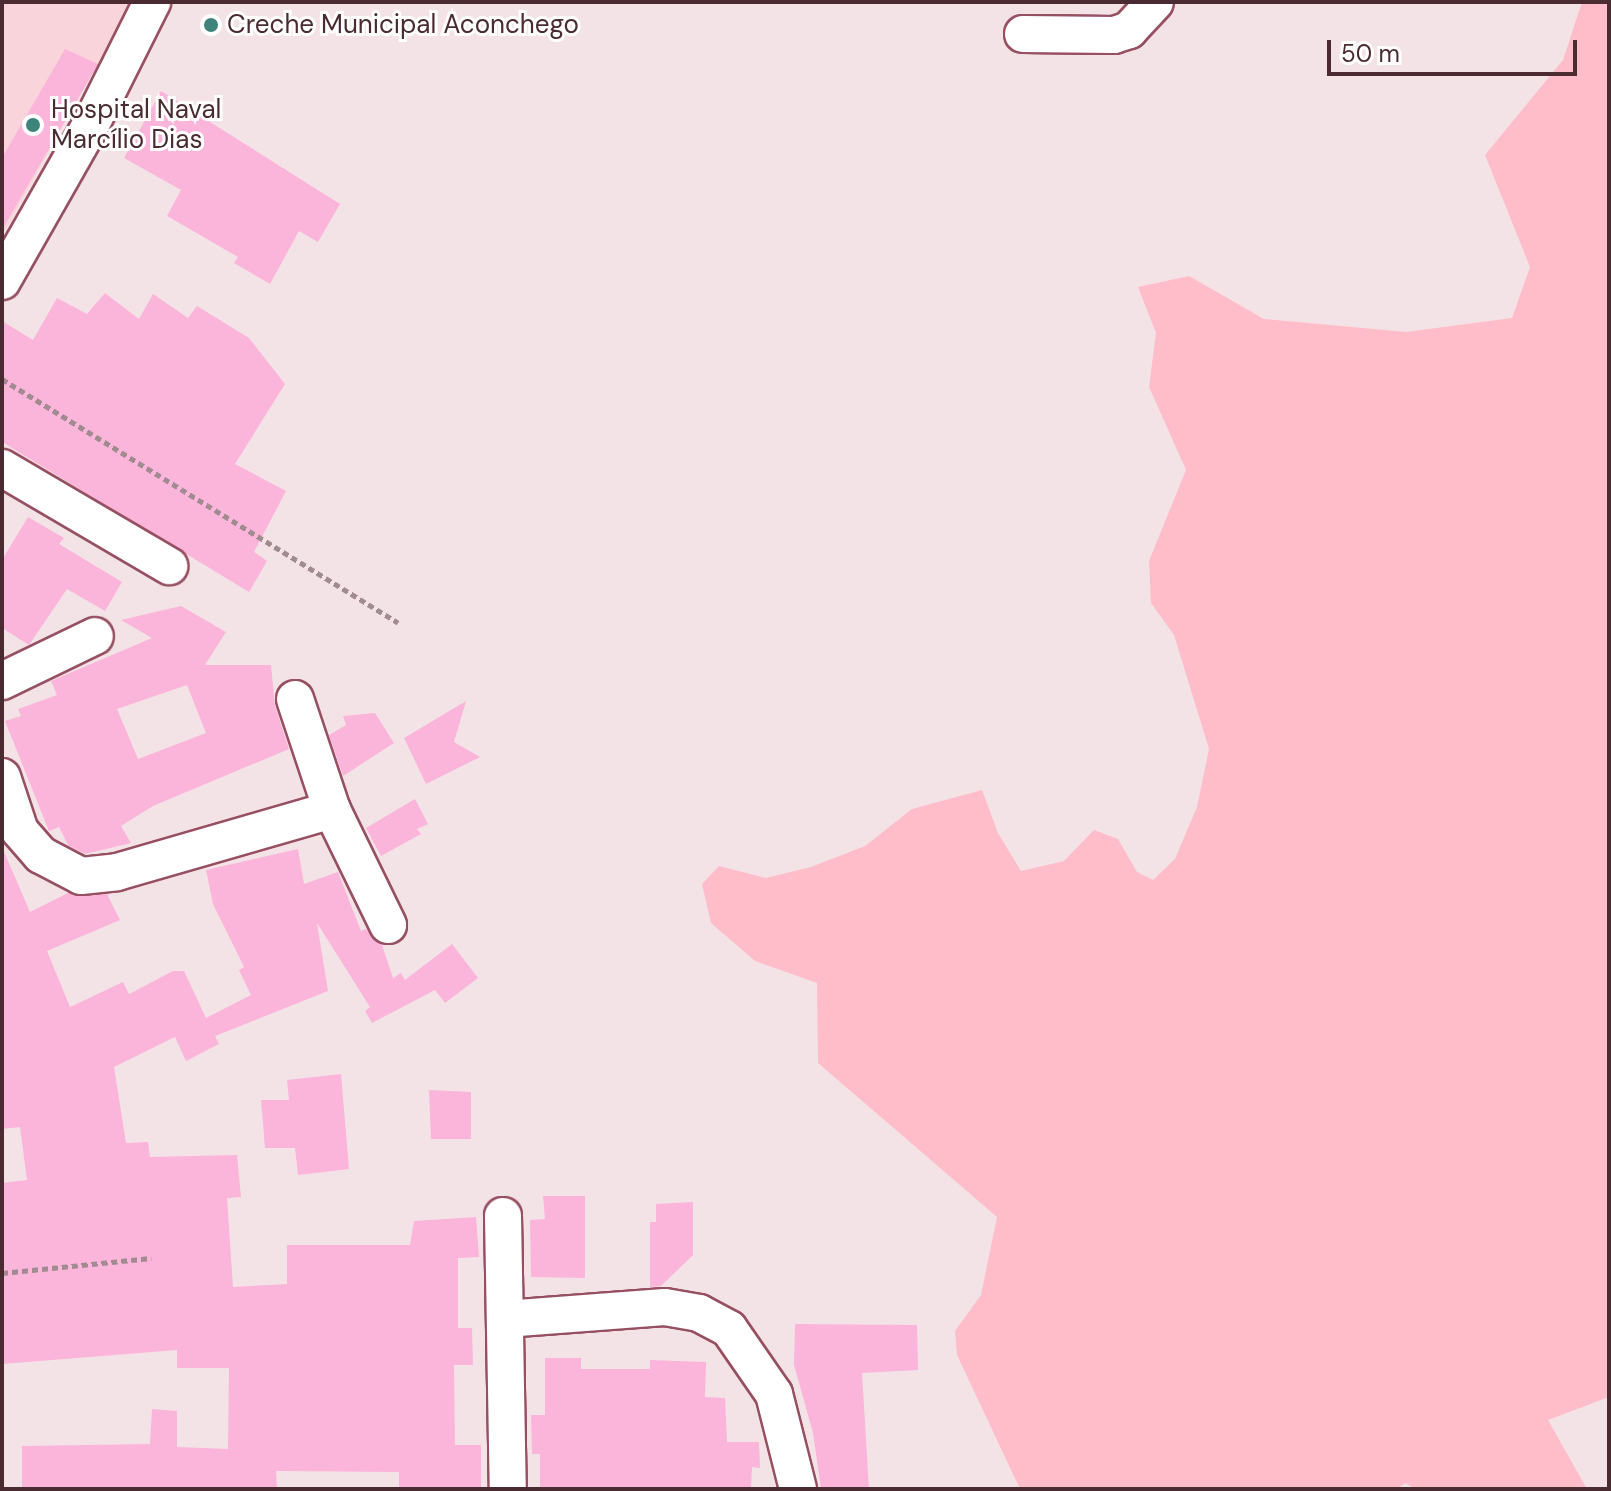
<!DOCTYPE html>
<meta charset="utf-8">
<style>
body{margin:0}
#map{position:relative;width:1611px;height:1491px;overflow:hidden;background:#f4e3e6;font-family:"DM Sans",sans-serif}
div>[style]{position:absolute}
.built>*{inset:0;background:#f9d4db}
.green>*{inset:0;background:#ffbcc9}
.building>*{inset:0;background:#fbb4da}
.path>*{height:5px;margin-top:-2.5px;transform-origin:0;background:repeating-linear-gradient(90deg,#a28b90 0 6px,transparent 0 10px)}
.roads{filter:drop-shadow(2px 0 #965061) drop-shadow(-2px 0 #965061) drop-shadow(0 2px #965061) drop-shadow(0 -2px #965061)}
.minor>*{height:36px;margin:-18px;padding:0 18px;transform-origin:18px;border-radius:18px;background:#fff}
.dots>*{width:22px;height:22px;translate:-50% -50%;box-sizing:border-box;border:4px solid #fff;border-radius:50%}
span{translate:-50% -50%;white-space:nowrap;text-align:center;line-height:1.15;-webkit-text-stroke:6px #fff;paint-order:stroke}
.poi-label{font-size:26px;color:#4a2b32}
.left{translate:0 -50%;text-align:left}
.frame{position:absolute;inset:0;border:4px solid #4a2b32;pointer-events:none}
.scale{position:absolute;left:1327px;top:40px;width:250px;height:36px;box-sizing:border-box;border:4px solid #4a2b32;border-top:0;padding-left:10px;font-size:24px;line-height:28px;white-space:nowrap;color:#4a2b32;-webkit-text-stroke:6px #fff;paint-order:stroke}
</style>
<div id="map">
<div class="built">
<div style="clip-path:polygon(2px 2px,132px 2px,2px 236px)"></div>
</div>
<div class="green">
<div style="clip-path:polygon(1582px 2px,1609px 2px,1609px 1397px,1548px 1420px,1587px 1489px,1414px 1489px,1406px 1483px,1396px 1489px,1020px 1489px,957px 1355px,955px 1331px,981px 1295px,997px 1217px,818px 1063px,817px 983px,755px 961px,711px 923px,702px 884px,719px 866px,766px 878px,811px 867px,865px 846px,912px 809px,982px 790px,998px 833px,1021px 871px,1064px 861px,1094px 830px,1118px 839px,1137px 872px,1153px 880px,1175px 859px,1197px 807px,1209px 749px,1174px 635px,1151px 603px,1149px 561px,1186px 470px,1149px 387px,1156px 333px,1138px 287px,1189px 276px,1264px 319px,1406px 332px,1512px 318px,1530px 267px,1485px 155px,1563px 60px)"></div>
</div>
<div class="building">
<div style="clip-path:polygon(65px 49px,98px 64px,2px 230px,2px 158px)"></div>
<div style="clip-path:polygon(161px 91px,340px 204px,318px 242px,299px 231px,270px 284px,234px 263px,238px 257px,167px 216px,181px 190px,124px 158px)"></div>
<div style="clip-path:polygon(105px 293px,139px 319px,153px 294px,188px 318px,197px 306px,249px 338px,285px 384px,235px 464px,286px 491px,254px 552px,267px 561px,249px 592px,2px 442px,2px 321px,33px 340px,57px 298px,87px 314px)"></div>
<div style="clip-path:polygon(28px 517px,64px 538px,59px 544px,122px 582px,105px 611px,67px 589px,29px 645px,2px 628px,2px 560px)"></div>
<div style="clip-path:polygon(evenodd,181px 606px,226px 632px,205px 665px,271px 665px,275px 706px,289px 749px,153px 806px,121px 826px,131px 843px,85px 854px,68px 845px,59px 827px,49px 831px,5px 721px,21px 716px,18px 709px,57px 695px,51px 681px,152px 638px,121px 620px,181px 606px,187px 685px,206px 733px,138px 759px,117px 709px,187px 685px)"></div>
<div style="clip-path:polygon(466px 701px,454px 742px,480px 757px,426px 784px,404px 738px)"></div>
<div style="clip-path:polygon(375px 713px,394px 743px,343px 776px,329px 735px,346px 725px,343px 716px)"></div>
<div style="clip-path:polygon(415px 799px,428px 824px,417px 829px,421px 834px,381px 856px,366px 828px)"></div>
<div style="clip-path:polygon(2px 847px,30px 912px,68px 893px,107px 894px,120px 920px,47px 951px,70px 1007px,123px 982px,129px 994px,173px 971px,184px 971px,206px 1018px,251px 995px,239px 970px,244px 967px,213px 904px,206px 870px,298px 849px,304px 884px,338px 872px,361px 931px,366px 929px,382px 945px,393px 978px,401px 973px,405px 980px,452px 944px,478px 978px,445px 1003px,435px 990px,372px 1023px,365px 1011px,370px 1007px,317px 923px,328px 991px,215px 1036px,219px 1044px,186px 1061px,175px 1037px,114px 1067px,126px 1143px,148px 1142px,150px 1157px,237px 1155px,241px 1197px,227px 1198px,233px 1287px,287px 1284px,287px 1245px,410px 1245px,414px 1221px,476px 1217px,479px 1257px,458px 1258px,458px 1328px,472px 1328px,473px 1365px,454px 1365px,455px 1445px,481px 1445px,481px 1489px,399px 1489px,399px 1472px,276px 1471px,277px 1489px,22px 1489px,22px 1446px,150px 1444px,152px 1409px,177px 1411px,177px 1447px,228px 1449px,229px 1368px,177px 1368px,177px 1350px,2px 1364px,2px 1183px,27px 1180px,20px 1127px,2px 1129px)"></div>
<div style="clip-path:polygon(341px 1074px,349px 1169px,298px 1175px,295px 1148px,265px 1148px,261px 1100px,289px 1100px,287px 1080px)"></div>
<div style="clip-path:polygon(429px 1090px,471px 1092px,471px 1139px,431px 1139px)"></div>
<div style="clip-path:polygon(543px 1196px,585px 1196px,585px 1278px,531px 1277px,530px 1220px,545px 1219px)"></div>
<div style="clip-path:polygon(693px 1202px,693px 1255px,661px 1286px,650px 1287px,650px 1222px,656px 1222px,656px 1204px)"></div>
<div style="clip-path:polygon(795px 1324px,917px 1325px,918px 1370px,862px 1373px,869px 1489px,821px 1489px,813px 1433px,794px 1365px)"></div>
<div style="clip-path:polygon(545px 1358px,581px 1358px,581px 1369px,650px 1369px,650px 1360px,706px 1362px,705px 1397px,725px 1398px,727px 1442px,759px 1442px,760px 1468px,752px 1467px,751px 1489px,540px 1489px,540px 1454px,532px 1454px,531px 1415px,545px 1415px)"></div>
</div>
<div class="path">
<div style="left:2px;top:379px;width:465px;rotate:31.6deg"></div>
<div style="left:2px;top:1273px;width:150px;rotate:-5.7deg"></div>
</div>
<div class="roads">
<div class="minor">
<div style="left:1023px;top:34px;width:91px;rotate:0.6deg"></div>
<div style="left:1114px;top:35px;width:16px;rotate:-18deg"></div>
<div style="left:1129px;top:30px;width:38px;rotate:-47deg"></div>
<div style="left:2px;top:281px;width:176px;rotate:-60.4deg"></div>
<div style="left:89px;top:128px;width:141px;rotate:-63.4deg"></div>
<div style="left:2px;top:468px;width:194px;rotate:30.4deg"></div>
<div style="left:2px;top:681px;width:103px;rotate:-25.8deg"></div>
<div style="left:295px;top:699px;width:117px;rotate:71.6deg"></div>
<div style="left:332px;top:810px;width:128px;rotate:64deg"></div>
<div style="left:2px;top:777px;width:57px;rotate:71.6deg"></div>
<div style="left:20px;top:831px;width:32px;rotate:49deg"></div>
<div style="left:41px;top:855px;width:45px;rotate:27.7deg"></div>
<div style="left:81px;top:876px;width:36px;rotate:-6deg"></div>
<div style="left:117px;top:872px;width:224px;rotate:-16.1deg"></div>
<div style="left:503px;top:1216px;width:273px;rotate:89deg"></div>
<div style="left:505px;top:1319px;width:160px;rotate:-4.3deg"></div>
<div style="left:665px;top:1307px;width:35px;rotate:10deg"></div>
<div style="left:699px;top:1313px;width:34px;rotate:28deg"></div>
<div style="left:729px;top:1329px;width:79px;rotate:55.3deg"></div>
<div style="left:774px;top:1394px;width:98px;rotate:75.8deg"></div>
</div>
</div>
<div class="dots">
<div style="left:211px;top:25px;background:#3e847c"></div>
<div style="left:33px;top:125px;background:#3e847c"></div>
</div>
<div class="poi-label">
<span class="left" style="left:227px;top:25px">Creche Municipal Aconchego</span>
<span class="left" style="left:51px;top:125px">Hospital Naval<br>Marcílio Dias</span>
</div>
<div class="frame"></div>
<div class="scale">50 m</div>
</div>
